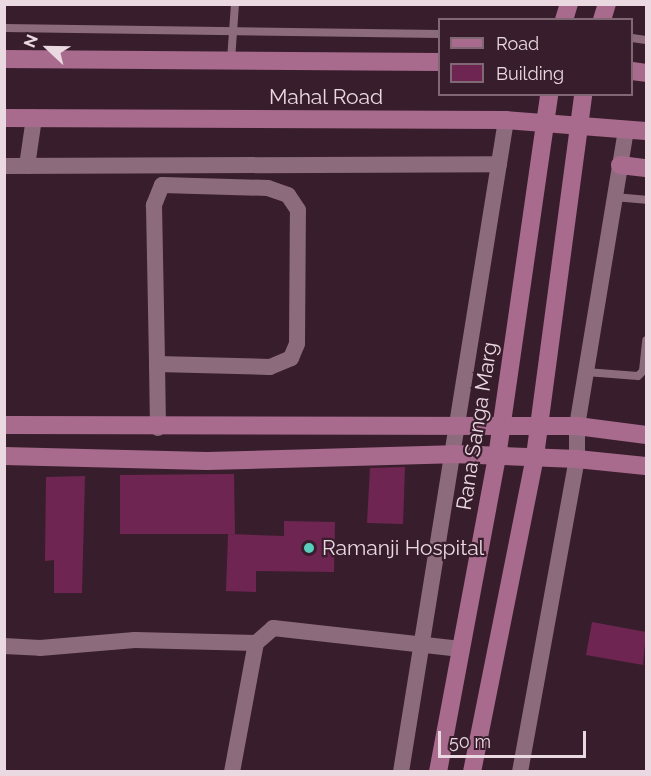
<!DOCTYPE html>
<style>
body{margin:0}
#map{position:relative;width:651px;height:776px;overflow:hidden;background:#381e2c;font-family:Raleway,sans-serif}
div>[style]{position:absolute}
.building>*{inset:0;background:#6f2552}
.lane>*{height:8px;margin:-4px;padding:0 4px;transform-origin:4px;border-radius:4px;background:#8c6c7c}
.street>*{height:16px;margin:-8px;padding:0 8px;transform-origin:8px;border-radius:8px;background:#8c6c7c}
.secondary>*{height:18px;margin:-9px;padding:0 9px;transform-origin:9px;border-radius:9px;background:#a86b8d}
.dots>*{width:16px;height:16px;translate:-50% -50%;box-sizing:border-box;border:3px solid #381e2c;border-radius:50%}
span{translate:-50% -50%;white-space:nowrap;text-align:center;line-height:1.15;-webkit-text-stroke:4.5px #381e2c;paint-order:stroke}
.street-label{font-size:21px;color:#ebd9e2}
.poi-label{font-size:21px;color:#ebd9e2}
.left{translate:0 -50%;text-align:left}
.frame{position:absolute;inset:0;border:6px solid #ebd9e2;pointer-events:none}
.legend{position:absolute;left:438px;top:18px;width:195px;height:78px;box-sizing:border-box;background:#381e2c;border:2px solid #806975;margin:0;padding:8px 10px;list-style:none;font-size:18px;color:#ebd9e2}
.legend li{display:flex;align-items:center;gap:12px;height:30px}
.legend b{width:30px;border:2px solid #806975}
.north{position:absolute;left:18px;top:18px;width:60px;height:60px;-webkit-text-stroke:4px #381e2c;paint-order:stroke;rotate:292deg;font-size:16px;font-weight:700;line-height:24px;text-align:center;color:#ebd9e2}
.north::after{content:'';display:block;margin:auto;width:21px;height:27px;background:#ebd9e2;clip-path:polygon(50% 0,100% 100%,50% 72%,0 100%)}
.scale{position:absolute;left:438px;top:731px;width:148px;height:27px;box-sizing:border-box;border:3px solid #ebd9e2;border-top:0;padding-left:8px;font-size:18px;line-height:21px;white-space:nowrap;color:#ebd9e2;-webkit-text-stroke:4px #381e2c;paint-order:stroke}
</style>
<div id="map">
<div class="building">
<div style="clip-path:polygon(405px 467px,403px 524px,367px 523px,370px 468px)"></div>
<div style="clip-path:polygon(234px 474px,235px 534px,120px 534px,120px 475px)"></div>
<div style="clip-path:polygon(85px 476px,82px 593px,54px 593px,54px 560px,45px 561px,46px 477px)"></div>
<div style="clip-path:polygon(284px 521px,335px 522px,334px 572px,256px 571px,256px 592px,226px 591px,228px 534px,284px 536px)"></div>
<div style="clip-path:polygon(592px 622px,646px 632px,643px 665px,586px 655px)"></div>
</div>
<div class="lane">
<div style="left:4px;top:28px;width:436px;rotate:0.8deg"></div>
<div style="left:632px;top:38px;width:14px;rotate:8deg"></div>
<div style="left:231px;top:60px;width:56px;rotate:-85.9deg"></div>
<div style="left:614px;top:197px;width:32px;rotate:5deg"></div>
<div style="left:586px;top:372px;width:52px;rotate:4.4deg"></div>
<div style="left:638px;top:376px;width:7px;rotate:-45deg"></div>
<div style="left:643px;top:371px;width:31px;rotate:-84deg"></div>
</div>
<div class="street">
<div style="left:4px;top:166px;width:495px;rotate:-0.2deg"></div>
<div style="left:27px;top:166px;width:49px;rotate:-81.7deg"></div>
<div style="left:157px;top:364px;width:113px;rotate:1.5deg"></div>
<div style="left:270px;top:367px;width:23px;rotate:-23deg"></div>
<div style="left:291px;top:358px;width:15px;rotate:-67deg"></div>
<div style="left:297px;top:344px;width:134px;rotate:-89.6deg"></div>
<div style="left:298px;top:210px;width:18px;rotate:-124deg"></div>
<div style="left:288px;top:195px;width:21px;rotate:-161deg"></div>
<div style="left:268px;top:188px;width:106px;rotate:-178.4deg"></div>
<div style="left:162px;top:185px;width:22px;rotate:112deg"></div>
<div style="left:154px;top:205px;width:159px;rotate:88.9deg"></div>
<div style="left:157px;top:364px;width:64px;rotate:89.1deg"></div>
<div style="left:4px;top:646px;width:36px;rotate:3deg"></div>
<div style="left:40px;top:648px;width:95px;rotate:-4.8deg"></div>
<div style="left:135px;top:640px;width:121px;rotate:1.4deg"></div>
<div style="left:256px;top:643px;width:23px;rotate:-41deg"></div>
<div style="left:273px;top:628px;width:189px;rotate:6.4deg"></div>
<div style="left:232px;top:772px;width:131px;rotate:-79.5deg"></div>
<div style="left:401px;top:772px;width:660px;rotate:-80.85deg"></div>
<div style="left:520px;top:772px;width:318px;rotate:-79.7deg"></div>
<div style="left:577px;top:459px;width:33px;rotate:-90deg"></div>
<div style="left:577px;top:426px;width:301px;rotate:-80.6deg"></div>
</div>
<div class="secondary">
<div style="left:564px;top:20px;width:17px;rotate:-73deg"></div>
<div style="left:602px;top:20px;width:17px;rotate:-73deg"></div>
<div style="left:4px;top:59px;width:436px;rotate:0.4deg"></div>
<div style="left:632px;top:71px;width:14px;rotate:8deg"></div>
<div style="left:4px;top:118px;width:502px;rotate:0.23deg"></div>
<div style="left:506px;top:120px;width:140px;rotate:4.5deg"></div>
<div style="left:620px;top:165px;width:26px;rotate:7deg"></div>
<div style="left:4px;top:425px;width:573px;rotate:0.1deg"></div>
<div style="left:577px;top:426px;width:70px;rotate:7.4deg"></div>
<div style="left:4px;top:456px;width:203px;rotate:1.4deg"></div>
<div style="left:207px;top:461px;width:245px;rotate:-1.6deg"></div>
<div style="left:452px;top:454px;width:125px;rotate:2.3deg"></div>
<div style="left:577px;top:459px;width:69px;rotate:5.8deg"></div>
<div style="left:438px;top:772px;width:320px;rotate:-79.4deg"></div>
<div style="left:497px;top:457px;width:367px;rotate:-81.8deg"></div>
<div style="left:472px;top:772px;width:322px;rotate:-78.7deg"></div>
<div style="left:535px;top:456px;width:365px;rotate:-82.4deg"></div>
</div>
<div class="dots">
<div style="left:309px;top:548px;background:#59cebf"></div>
</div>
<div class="street-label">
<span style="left:326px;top:97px">Mahal Road</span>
<span style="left:477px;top:426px;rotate:-81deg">Rana Sanga Marg</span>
</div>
<div class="poi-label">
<span class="left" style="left:322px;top:548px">Ramanji Hospital</span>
</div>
<div class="frame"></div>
<ul class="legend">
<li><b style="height:8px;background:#a86b8d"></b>Road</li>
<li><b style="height:16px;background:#6f2552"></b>Building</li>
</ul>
<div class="north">N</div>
<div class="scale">50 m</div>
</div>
